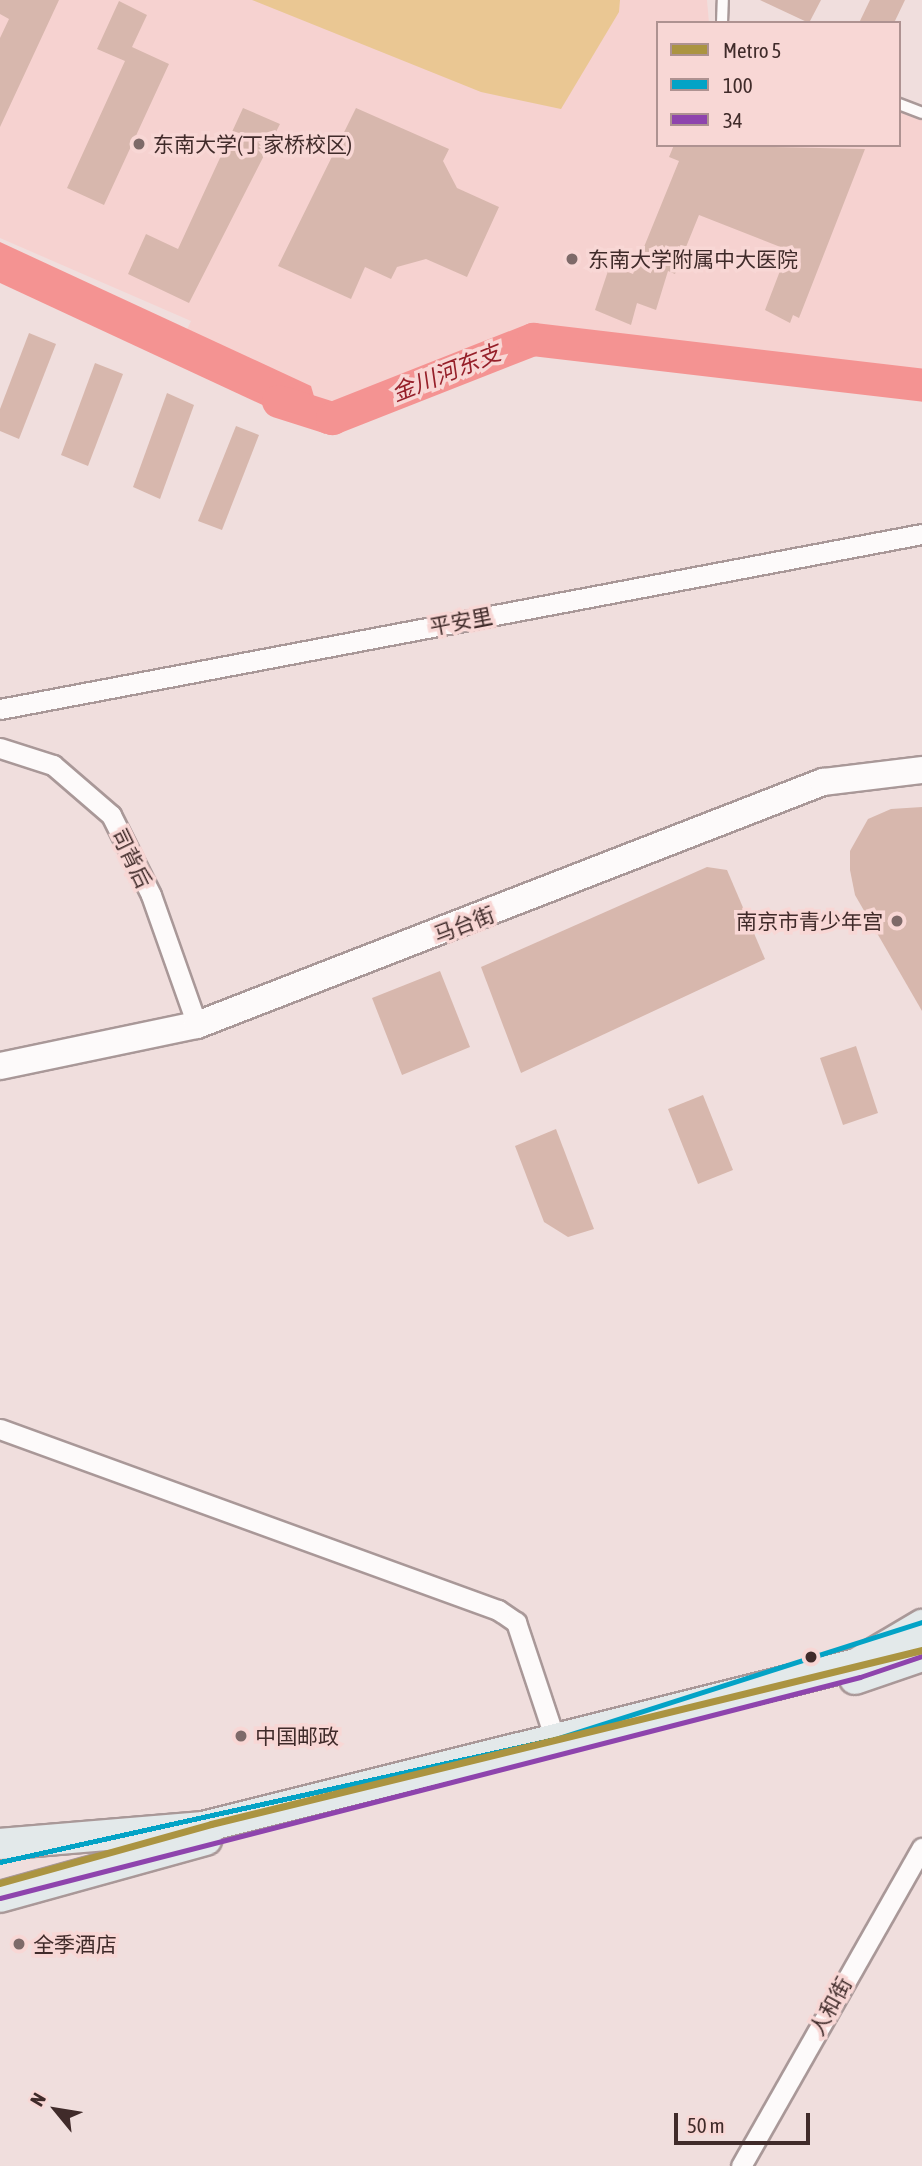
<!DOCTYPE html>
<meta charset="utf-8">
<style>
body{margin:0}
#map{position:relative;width:922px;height:2166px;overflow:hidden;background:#f0dedd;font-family:"Asap Condensed","Noto Sans SC",sans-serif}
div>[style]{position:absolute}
.built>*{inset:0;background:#f6d2d0}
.green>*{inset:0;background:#eac793}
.water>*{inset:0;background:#f49392}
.river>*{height:33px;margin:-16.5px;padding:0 16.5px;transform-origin:16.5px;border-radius:16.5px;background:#f49392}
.building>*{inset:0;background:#d7b7ad}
.roads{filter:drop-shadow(2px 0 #a99898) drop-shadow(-2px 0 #a99898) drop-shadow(0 2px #a99898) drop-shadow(0 -2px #a99898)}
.lane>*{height:10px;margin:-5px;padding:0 5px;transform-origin:5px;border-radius:5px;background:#fdfafa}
.street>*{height:19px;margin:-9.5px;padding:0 9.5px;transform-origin:9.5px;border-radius:9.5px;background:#fdfafa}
.secondary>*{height:26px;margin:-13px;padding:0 13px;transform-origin:13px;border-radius:13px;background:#fdfafa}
.primary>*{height:30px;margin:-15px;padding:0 15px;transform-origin:15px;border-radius:15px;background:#e3e9ea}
.bus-1>*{height:5px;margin:-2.5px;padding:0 2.5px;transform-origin:2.5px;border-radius:2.5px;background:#03a3c6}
.bus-2>*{height:5px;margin:-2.5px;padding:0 2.5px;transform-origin:2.5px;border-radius:2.5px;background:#8e44ad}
.metro-1>*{height:7px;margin:-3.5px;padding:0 3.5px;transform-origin:3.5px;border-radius:3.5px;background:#ab9441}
.dots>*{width:19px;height:19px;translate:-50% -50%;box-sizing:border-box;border:4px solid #f8d7d5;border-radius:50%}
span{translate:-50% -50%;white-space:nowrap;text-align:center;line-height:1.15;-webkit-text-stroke:7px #f8d7d5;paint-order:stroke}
.poi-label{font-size:21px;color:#402b2a}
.left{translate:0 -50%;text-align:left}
.right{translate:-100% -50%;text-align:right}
.street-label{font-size:21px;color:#402b2a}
.water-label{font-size:23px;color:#96202a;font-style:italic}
.legend{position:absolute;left:656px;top:21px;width:245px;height:126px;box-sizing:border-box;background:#f8d7d5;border:2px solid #ae9291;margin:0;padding:9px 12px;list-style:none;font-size:21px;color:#402b2a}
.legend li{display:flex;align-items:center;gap:14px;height:35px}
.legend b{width:35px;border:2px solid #ae9291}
.north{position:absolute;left:21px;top:2075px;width:70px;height:70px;-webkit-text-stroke:5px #f8d7d5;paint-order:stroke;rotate:300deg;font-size:19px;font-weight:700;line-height:28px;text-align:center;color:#402b2a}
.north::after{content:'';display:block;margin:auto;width:24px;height:32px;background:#402b2a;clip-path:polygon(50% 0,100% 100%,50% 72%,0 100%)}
.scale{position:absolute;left:674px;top:2113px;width:136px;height:32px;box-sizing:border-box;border:4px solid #402b2a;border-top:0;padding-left:9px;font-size:21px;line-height:24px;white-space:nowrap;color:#402b2a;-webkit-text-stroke:5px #f8d7d5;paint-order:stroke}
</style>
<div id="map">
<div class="built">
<div style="clip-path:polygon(0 0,707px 0,709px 23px,658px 23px,658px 145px,899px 145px,899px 104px,922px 113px,922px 388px,533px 339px,332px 418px,292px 408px,176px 353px,191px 321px,0 238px)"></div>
</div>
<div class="green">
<div style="clip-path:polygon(252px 0,620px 0,619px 12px,561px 109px,481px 92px)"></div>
</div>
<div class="water">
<div style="clip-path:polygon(0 242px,311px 386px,325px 434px,0 283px)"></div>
</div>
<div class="river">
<div style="left:278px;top:401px;width:57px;rotate:17.5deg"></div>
<div style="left:332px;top:418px;width:216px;rotate:-21.5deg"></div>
<div style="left:533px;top:339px;width:392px;rotate:6.7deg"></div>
</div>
<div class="building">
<div style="clip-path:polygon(0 0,59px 0,0 127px,0 38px,9px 19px,0 14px)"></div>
<div style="clip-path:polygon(760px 0,821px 0,809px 23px)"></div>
<div style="clip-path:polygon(870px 0,905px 0,894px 23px,859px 23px)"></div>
<div style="clip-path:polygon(119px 1px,147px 15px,132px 47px,169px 64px,104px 205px,67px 188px,125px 61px,97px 49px)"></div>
<div style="clip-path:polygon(243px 108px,280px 124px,189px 303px,128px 274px,146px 234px,178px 249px)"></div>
<div style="clip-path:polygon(356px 108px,449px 149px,443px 161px,457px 188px,499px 207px,467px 277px,426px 259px,397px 267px,391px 279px,365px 267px,351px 299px,278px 266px)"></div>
<div style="clip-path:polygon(674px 145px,865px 149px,799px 318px,793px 315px,790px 323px,765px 310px,788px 250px,699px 215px,675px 274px,668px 271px,656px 310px,637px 303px,631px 325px,595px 310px,610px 265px,633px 274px,679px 161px,669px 157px)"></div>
<div style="clip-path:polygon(29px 333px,56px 344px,19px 439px,0 431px,0 409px)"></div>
<div style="clip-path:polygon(95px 363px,123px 374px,88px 466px,61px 455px)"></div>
<div style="clip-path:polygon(167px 393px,194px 405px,160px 499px,133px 487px)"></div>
<div style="clip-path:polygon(236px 426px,259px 435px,222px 530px,198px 521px)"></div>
<div style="clip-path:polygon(922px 807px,922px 1011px,855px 895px,850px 870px,850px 851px,868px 819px,891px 809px)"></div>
<div style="clip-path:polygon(707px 867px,727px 870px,765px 959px,521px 1073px,481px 967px)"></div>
<div style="clip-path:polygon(440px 971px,470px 1047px,402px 1075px,372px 998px)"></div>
<div style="clip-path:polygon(856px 1046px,878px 1113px,843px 1125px,820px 1058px)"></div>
<div style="clip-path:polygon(703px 1095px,733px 1170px,698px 1184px,668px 1109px)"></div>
<div style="clip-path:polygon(556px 1129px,594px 1229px,568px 1237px,544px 1222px,515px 1146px)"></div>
</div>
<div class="roads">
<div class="lane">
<div style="left:722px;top:23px;width:23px;rotate:-88deg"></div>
<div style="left:899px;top:104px;width:25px;rotate:21deg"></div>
</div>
<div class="street">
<div style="left:0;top:709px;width:938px;rotate:-10.75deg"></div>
<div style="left:0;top:748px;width:56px;rotate:17.8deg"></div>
<div style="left:53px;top:765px;width:77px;rotate:40.8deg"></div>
<div style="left:111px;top:815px;width:89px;rotate:63.4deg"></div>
<div style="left:151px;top:895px;width:138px;rotate:70.5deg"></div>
<div style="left:0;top:1429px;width:530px;rotate:19.97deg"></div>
<div style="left:498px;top:1610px;width:22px;rotate:34deg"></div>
<div style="left:516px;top:1622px;width:123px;rotate:71.6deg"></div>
<div style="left:741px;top:2166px;width:366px;rotate:-60.4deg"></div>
</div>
<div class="secondary">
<div style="left:0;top:1066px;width:201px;rotate:-11.8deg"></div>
<div style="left:197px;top:1025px;width:672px;rotate:-21.22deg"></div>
<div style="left:823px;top:782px;width:100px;rotate:-6.9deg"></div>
</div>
<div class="primary">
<div style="left:855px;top:1679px;width:71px;rotate:-18.9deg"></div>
<div style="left:0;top:1844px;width:204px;rotate:-4.8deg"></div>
<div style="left:203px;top:1827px;width:673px;rotate:-14.02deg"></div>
<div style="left:856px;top:1664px;width:77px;rotate:-30.6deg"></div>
<div style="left:0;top:1897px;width:214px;rotate:-15.5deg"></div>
</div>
</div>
<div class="bus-1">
<div style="left:0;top:1862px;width:568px;rotate:-12.5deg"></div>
<div style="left:555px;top:1739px;width:385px;rotate:-17.7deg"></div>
</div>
<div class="bus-2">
<div style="left:0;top:1898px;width:888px;rotate:-14.41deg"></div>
<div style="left:860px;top:1677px;width:65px;rotate:-18.7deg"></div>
</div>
<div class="metro-1">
<div style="left:0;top:1883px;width:219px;rotate:-15.6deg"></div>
<div style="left:211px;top:1824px;width:732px;rotate:-13.75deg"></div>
</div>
<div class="dots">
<div style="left:139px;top:144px;background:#7e6a69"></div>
<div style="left:572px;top:259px;background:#7e6a69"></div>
<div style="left:897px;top:921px;background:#7e6a69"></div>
<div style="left:811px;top:1657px;background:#402b2a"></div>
<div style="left:241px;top:1736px;background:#7e6a69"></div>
<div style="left:19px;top:1944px;background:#7e6a69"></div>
</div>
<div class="poi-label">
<span class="left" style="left:153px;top:144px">东南大学(丁家桥校区)</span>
<span class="left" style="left:588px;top:259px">东南大学附属中大医院</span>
<span class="right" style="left:883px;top:921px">南京市青少年宫</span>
<span class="left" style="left:255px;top:1736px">中国邮政</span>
<span class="left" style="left:33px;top:1944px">全季酒店</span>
</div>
<div class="street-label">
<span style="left:461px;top:621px;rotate:-11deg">平安里</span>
<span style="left:132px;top:858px;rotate:64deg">司背后</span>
<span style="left:464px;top:924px;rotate:-21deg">马台街</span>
<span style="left:830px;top:2006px;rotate:-61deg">人和街</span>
</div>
<div class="water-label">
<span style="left:446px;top:373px;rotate:-22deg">金川河东支</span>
</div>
<ul class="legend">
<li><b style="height:9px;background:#ab9441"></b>Metro 5</li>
<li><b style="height:9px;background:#03a3c6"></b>100</li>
<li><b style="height:9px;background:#8e44ad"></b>34</li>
</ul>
<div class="north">N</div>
<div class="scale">50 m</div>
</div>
